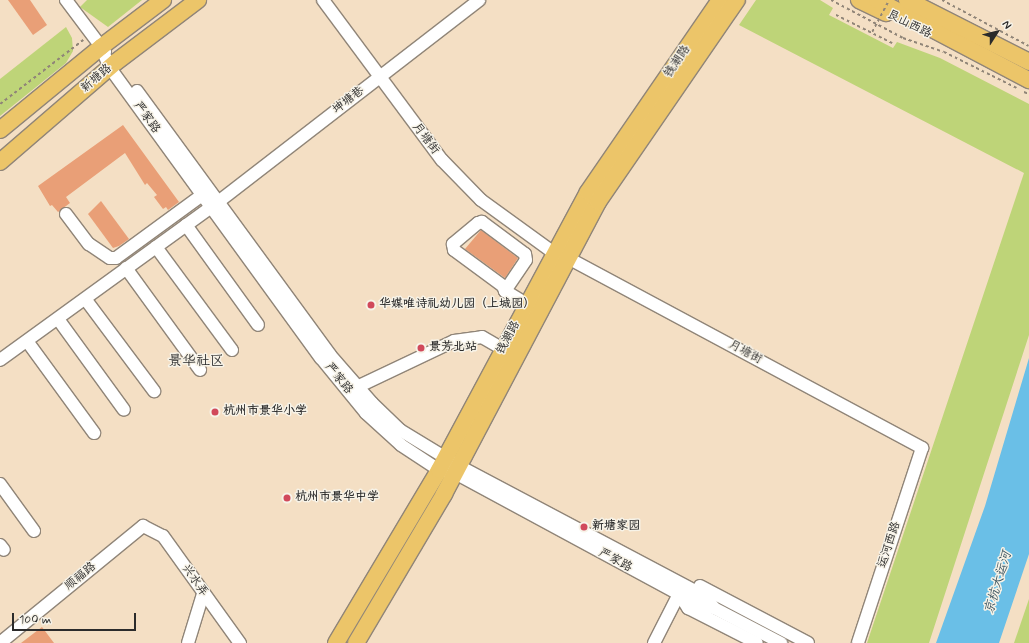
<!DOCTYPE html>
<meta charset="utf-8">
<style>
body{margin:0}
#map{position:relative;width:1029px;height:643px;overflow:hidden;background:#f4dfc4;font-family:Mynerve,"LXGW WenKai TC",sans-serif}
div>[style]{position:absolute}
.green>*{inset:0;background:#bed478}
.water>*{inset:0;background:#6abfe7}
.building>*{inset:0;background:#e99f77}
.path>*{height:1.5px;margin-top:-0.75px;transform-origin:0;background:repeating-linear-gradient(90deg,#908578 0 3px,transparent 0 6px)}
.roads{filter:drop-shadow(1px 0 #908578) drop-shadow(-1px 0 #908578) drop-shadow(0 1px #908578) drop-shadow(0 -1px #908578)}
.minor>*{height:12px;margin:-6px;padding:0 6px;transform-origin:6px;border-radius:6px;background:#fff}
.major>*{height:16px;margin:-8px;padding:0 8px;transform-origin:8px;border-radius:8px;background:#ecc569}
.path-bridge>*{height:1.5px;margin-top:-0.75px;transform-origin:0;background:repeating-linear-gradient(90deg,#908578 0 3px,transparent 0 6px)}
.dots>*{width:11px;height:11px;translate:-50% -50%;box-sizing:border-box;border:2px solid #f7f3e8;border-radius:50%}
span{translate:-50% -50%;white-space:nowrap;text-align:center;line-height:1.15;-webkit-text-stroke:3px #f7f3e8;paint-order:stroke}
.street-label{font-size:12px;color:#2b2b2b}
.poi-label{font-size:12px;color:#2b2b2b;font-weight:700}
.left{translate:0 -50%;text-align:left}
.water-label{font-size:13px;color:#3e5763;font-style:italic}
.quarter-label{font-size:14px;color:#2b2b2b}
.north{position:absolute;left:977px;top:12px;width:40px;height:40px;-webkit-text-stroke:3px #f7f3e8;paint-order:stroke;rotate:54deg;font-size:11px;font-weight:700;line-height:16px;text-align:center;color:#2b2b2b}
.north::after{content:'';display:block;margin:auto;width:14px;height:18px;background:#2b2b2b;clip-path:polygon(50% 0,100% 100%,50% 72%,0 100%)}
.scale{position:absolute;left:12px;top:613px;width:124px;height:18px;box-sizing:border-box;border:2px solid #2b2b2b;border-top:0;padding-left:5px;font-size:12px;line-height:14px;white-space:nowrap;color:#2b2b2b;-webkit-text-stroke:3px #f7f3e8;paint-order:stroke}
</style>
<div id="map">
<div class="green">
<div style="clip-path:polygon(87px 0,142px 0,108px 27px,80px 7px)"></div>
<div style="clip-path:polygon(756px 0,820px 0,833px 8px,829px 15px,893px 48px,897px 42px,940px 58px,1029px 104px,1029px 335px,929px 643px,867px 643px,1024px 173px,739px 25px)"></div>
<div style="clip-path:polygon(66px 27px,72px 38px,73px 51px,66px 63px,0 116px,0 79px)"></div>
<div style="clip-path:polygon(1029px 599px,1029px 643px,1014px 643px)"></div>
</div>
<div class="water">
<div style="clip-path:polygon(1029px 358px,1029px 554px,999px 643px,936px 643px,985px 506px)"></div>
</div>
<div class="building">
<div style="clip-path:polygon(8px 0,30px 0,47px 25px,33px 35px)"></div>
<div style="clip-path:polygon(123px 125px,179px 202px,168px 210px,166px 207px,163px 209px,154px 197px,157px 195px,147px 183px,145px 185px,125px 153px,66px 197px,70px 203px,58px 212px,52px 205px,50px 206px,38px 186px)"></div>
<div style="clip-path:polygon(101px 201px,129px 239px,119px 246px,113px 248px,88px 214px)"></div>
<div style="clip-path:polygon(481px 230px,518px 258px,505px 278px,465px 249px)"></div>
<div style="clip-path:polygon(42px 627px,54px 643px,21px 643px)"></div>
</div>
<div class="path">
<div style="left:831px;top:0;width:81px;rotate:27.8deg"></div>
<div style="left:903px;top:38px;width:43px;rotate:18.9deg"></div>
<div style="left:944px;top:52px;width:81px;rotate:26.3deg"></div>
<div style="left:942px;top:0;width:98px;rotate:27.9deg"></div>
<div style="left:836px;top:15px;width:63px;rotate:26.6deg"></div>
<div style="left:1024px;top:92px;width:5px;rotate:22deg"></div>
<div style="left:0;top:104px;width:105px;rotate:-37.6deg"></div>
</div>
<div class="roads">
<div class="minor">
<div style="left:66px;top:0;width:65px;rotate:53.1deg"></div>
<div style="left:323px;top:0;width:199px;rotate:53.4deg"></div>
<div style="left:442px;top:160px;width:56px;rotate:45.7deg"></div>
<div style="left:481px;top:200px;width:90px;rotate:36deg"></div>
<div style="left:101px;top:47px;width:23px;rotate:67deg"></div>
<div style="left:110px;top:68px;width:359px;rotate:54deg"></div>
<div style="left:321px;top:358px;width:71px;rotate:50.7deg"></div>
<div style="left:366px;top:413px;width:47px;rotate:42.4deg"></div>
<div style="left:401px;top:445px;width:45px;rotate:33.3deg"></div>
<div style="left:439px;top:470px;width:16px;rotate:11deg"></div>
<div style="left:455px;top:473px;width:255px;rotate:28.4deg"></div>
<div style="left:679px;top:594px;width:25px;rotate:27deg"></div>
<div style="left:701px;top:605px;width:13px;rotate:13deg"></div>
<div style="left:714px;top:608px;width:76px;rotate:27.6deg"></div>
<div style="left:137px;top:91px;width:327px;rotate:53.8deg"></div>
<div style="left:330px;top:355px;width:64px;rotate:48.8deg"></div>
<div style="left:372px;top:403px;width:39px;rotate:44deg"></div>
<div style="left:400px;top:430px;width:69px;rotate:31.4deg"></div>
<div style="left:459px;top:466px;width:278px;rotate:27.9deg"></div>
<div style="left:705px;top:596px;width:15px;rotate:53deg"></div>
<div style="left:218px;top:202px;width:330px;rotate:-37.7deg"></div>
<div style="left:66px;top:214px;width:38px;rotate:53deg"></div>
<div style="left:89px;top:244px;width:25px;rotate:34deg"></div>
<div style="left:110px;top:258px;width:6px"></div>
<div style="left:116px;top:258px;width:107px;rotate:-36.2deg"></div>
<div style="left:186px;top:225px;width:123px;rotate:54.2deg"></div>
<div style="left:156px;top:247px;width:128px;rotate:53.6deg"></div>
<div style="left:568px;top:258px;width:402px;rotate:28.2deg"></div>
<div style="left:922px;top:448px;width:205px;rotate:108.2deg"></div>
<div style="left:126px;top:268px;width:126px;rotate:54deg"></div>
<div style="left:505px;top:291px;width:37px;rotate:-56deg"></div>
<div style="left:526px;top:260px;width:6px;rotate:-99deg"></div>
<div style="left:525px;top:254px;width:54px;rotate:-143.3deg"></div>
<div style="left:482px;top:222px;width:4px;rotate:166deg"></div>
<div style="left:478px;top:223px;width:33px;rotate:140deg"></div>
<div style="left:453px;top:244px;width:6px;rotate:81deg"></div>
<div style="left:454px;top:250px;width:61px;rotate:36.3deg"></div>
<div style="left:503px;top:286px;width:5px;rotate:68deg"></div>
<div style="left:505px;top:291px;width:26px;rotate:31deg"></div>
<div style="left:86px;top:300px;width:114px;rotate:53.2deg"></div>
<div style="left:58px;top:319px;width:112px;rotate:54deg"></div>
<div style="left:27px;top:341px;width:114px;rotate:53.9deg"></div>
<div style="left:0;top:360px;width:261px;rotate:-35.9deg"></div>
<div style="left:357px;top:387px;width:107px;rotate:-25.4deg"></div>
<div style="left:454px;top:341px;width:28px;rotate:-8deg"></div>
<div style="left:482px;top:337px;width:24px;rotate:30deg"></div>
<div style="left:0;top:484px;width:58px;rotate:54.1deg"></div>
<div style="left:0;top:545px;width:6px;rotate:51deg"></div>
<div style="left:700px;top:586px;width:122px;rotate:27.8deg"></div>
<div style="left:679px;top:594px;width:17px;rotate:57deg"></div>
<div style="left:688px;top:608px;width:77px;rotate:26.9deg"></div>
<div style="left:0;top:643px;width:185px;rotate:-39.3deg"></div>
<div style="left:143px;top:526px;width:22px;rotate:27deg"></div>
<div style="left:163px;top:536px;width:132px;rotate:54.3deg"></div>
<div style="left:188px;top:643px;width:51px;rotate:-73deg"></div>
<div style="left:654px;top:643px;width:55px;rotate:-63deg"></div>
</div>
<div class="major">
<div style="left:859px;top:0;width:30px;rotate:26deg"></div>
<div style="left:877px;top:0;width:172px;rotate:27.8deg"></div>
<div style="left:907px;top:0;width:137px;rotate:26.9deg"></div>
<div style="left:0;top:130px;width:131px;rotate:-39.4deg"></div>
<div style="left:101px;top:47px;width:78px;rotate:-37.2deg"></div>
<div style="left:0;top:162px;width:153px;rotate:-40.8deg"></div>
<div style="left:116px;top:62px;width:103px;rotate:-37.1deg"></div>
<div style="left:336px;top:643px;width:201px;rotate:-59.2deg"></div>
<div style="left:439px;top:470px;width:315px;rotate:-61.8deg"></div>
<div style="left:588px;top:192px;width:233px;rotate:-55.5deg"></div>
<div style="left:356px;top:643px;width:173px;rotate:-59.4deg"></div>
<div style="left:444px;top:494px;width:330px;rotate:-62.2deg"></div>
<div style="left:598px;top:202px;width:245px;rotate:-55.5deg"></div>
</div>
</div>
<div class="path-bridge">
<div style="left:872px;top:32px;width:36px;rotate:-62deg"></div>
</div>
<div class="dots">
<div style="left:371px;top:305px;background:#d1495b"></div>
<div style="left:421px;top:348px;background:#d1495b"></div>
<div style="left:215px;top:412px;background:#d1495b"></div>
<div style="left:287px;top:498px;background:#d1495b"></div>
<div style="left:584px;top:527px;background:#d1495b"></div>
</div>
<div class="street-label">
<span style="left:909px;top:25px;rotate:26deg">艮山西路</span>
<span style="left:678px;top:62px;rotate:-56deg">钱潮路</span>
<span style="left:97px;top:79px;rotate:-41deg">新塘路</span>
<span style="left:349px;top:101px;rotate:-38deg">坤塘巷</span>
<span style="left:146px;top:118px;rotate:54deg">严家路</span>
<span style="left:425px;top:139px;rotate:53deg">月塘街</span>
<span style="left:509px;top:338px;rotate:-62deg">钱潮路</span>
<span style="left:745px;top:353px;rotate:28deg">月塘街</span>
<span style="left:338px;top:379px;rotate:51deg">严家路</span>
<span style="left:890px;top:545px;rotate:-72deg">运河西路</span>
<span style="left:615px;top:561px;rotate:28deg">严家路</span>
<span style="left:81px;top:577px;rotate:-39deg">顺福路</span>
<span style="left:194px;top:581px;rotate:55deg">兴水弄</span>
</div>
<div class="poi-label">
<span class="left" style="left:379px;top:305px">华媒唯诗礼幼儿园（上城园）</span>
<span class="left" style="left:429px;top:348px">景芳北站</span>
<span class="left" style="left:223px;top:412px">杭州市景华小学</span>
<span class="left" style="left:295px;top:498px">杭州市景华中学</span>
<span class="left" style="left:592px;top:527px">新塘家园</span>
</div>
<div class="water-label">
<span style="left:999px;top:583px;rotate:-73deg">京杭大运河</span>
</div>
<div class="quarter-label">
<span style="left:196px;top:361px">景华社区</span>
</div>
<div class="north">N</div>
<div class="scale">100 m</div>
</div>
